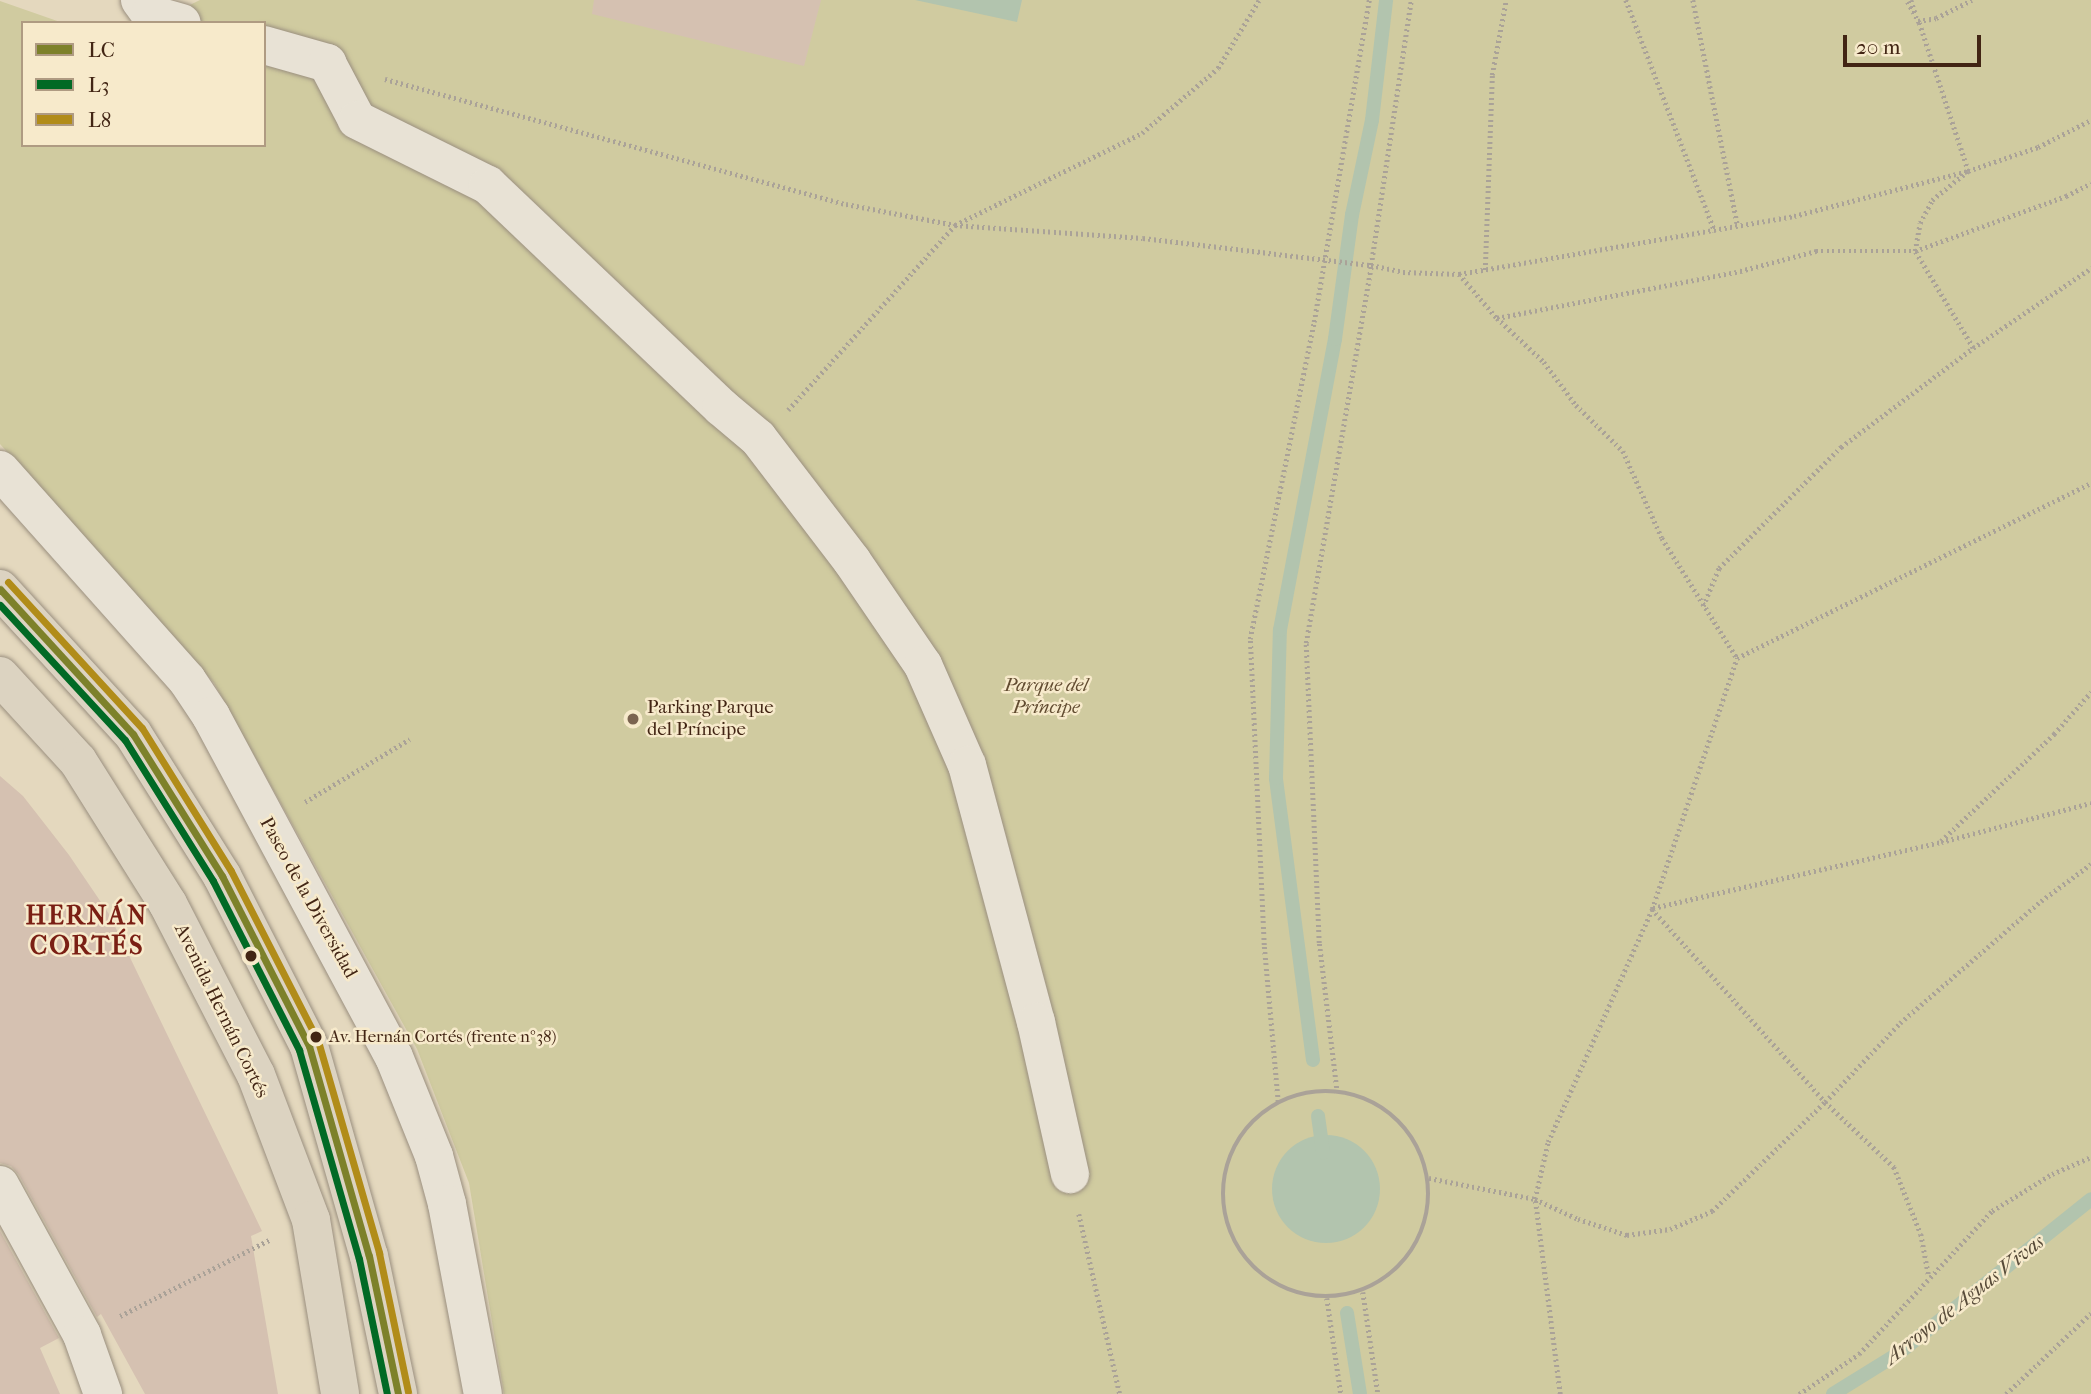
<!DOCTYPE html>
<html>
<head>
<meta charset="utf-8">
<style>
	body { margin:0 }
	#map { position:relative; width:2091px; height:1394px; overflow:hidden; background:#e4d8be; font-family:"IM FELL French Canon",serif }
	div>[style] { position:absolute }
	.green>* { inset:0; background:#d0cba0 }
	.water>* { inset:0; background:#b2c4ae }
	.round { border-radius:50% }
	.stream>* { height:14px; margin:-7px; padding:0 7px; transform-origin:7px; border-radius:7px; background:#b2c4ae }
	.building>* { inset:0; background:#d5c1b1 }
	.path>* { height:4.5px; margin-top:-2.25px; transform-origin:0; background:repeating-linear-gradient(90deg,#aaa298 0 2px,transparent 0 5.5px) }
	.path>.ring { margin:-2.25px; padding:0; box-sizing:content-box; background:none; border:4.5px solid #aaa298; border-radius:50% }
	.roads { filter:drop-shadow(0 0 2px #9a8f7f) drop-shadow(0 0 2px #9a8f7f) }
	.minor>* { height:38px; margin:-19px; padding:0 19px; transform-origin:19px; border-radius:19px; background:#e8e2d5 }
	.major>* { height:38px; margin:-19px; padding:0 19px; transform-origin:19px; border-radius:19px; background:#dcd3c1 }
	.bus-1>* { height:7px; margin:-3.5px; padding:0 3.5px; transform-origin:3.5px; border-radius:3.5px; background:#7d812a }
	.bus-2>* { height:7px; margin:-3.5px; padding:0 3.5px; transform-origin:3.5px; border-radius:3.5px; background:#016a25 }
	.bus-3>* { height:7px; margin:-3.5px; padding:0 3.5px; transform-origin:3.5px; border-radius:3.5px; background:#b18c19 }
	.dots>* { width:19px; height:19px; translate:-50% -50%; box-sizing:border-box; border:4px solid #f7eacb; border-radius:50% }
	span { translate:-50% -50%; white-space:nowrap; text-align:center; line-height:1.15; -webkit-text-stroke:5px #f7eacb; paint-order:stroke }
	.bus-label { font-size:17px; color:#422514 }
	.left { translate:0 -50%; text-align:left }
	.park-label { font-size:19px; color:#624c31; font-style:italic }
	.poi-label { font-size:19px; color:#422514 }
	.street-label { font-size:19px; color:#422514 }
	.water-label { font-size:21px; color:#584b39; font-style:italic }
	.district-label { font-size:26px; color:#7a1f14; font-weight:700; letter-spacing:2px }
	.legend { position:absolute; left:21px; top:21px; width:245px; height:126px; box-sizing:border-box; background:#f7eacb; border:2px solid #af9b82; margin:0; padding:9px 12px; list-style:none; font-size:21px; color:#422514 }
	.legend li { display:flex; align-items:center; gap:14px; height:35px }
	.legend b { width:35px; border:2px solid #af9b82 }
	.scale { position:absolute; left:1843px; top:35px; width:138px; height:32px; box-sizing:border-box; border:4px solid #422514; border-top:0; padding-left:9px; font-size:21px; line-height:24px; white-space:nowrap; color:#422514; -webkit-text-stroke:5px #f7eacb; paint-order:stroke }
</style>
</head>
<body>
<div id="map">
	<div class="green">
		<i style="clip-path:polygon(200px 0,2091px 0,2091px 1394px,504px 1394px,469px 1183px,417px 1049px,214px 683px,0 444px,0 1px,63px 23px,23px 23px,23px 145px,264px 145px,264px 23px,153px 23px)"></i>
	</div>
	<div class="water">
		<i style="clip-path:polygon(915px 0,1022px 0,1017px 22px)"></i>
		<i class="round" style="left:1272px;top:1135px;width:108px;height:108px"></i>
	</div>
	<div class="stream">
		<i style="left:1313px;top:1060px;width:284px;rotate:-97.5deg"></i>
		<i style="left:1276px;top:778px;width:148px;rotate:-88.5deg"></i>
		<i style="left:1280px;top:630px;width:296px;rotate:-79.3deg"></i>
		<i style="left:1335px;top:339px;width:125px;rotate:-82.2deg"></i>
		<i style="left:1352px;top:215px;width:97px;rotate:-78.1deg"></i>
		<i style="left:1372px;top:120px;width:121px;rotate:-83.3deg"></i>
		<i style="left:1318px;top:1116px;width:37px;rotate:82deg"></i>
		<i style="left:1347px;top:1313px;width:82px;rotate:80.9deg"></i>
		<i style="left:1833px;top:1394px;width:78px;rotate:-31.8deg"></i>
		<i style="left:1899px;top:1353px;width:246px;rotate:-38.7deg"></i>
	</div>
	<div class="building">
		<i style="clip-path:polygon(594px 0,821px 0,804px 66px,592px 14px)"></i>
		<i style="clip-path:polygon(0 776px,23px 796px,69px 855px,109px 914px,262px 1231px,251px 1236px,278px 1394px,145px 1394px,101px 1314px,97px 1317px,19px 1175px,11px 1166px,0 1163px)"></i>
		<i style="clip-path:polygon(0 1231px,59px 1338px,40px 1348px,60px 1394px,0 1394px)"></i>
	</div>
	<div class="path">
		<i style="left:1626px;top:0;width:248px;rotate:69deg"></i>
		<i style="left:1693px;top:0;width:231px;rotate:78.8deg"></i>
		<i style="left:1911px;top:0;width:13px;rotate:72deg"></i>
		<i style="left:1918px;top:21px;width:18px;rotate:-9deg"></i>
		<i style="left:1936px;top:18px;width:40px;rotate:-26.6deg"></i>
		<i style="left:385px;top:79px;width:478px;rotate:15.2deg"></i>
		<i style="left:846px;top:204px;width:111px;rotate:10.9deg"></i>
		<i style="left:955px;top:225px;width:208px;rotate:-26.2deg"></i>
		<i style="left:1142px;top:133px;width:100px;rotate:-40.5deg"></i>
		<i style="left:1218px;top:68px;width:79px;rotate:-58.9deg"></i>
		<i style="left:1485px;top:270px;width:195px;rotate:-87.9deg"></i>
		<i style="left:1492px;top:75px;width:76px;rotate:-79.4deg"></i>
		<i style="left:1459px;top:274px;width:58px;rotate:49.2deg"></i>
		<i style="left:1497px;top:318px;width:64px;rotate:43.1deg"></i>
		<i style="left:1544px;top:362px;width:54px;rotate:53.3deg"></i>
		<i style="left:1576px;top:405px;width:66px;rotate:44.4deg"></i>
		<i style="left:1623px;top:451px;width:95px;rotate:65.9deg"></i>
		<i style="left:1662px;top:538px;width:142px;rotate:58deg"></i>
		<i style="left:1497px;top:318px;width:248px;rotate:-10.9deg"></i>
		<i style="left:1740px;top:271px;width:79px;rotate:-14.7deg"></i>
		<i style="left:1816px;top:251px;width:99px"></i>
		<i style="left:1915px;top:251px;width:28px;rotate:-80deg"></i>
		<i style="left:1920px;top:223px;width:26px;rotate:-62deg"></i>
		<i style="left:1932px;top:200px;width:46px;rotate:-38.9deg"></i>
		<i style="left:1968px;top:171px;width:156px;rotate:-108.3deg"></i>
		<i style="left:1919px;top:23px;width:26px;rotate:-119deg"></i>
		<i style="left:1973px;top:348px;width:113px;rotate:-120.9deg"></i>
		<i style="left:1915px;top:251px;width:161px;rotate:-20deg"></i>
		<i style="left:2066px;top:196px;width:28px;rotate:-27deg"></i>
		<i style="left:788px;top:410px;width:249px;rotate:-47.9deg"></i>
		<i style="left:955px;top:225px;width:188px;rotate:4deg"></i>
		<i style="left:1143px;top:238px;width:230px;rotate:6.8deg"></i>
		<i style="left:1371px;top:265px;width:33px;rotate:12deg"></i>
		<i style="left:1403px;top:272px;width:56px;rotate:2deg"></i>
		<i style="left:1459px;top:274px;width:340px;rotate:-9.8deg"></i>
		<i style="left:1794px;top:216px;width:180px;rotate:-14.5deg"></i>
		<i style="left:1968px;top:171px;width:74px;rotate:-18.9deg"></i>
		<i style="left:2038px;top:147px;width:59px;rotate:-27deg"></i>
		<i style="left:1703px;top:606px;width:41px;rotate:-67.2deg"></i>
		<i style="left:1719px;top:568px;width:172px;rotate:-44.8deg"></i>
		<i style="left:1841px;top:447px;width:165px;rotate:-36.9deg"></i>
		<i style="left:1973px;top:348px;width:143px;rotate:-34.1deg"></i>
		<i style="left:305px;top:802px;width:122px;rotate:-31deg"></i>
		<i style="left:1941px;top:841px;width:156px;rotate:-43.4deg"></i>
		<i style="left:2054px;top:734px;width:56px;rotate:-48.6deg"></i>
		<i style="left:1653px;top:908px;width:295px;rotate:-12.9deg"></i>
		<i style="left:1941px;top:842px;width:155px;rotate:-14.6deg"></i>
		<i style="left:1652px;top:909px;width:265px;rotate:-71.3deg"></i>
		<i style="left:1737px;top:658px;width:395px;rotate:-26.3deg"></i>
		<i class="ring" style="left:1223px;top:1091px;width:201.5px;height:201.5px"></i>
		<i style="left:1337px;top:1093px;width:151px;rotate:-96.8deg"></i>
		<i style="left:1319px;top:943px;width:300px;rotate:-92.5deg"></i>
		<i style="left:1306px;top:643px;width:384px;rotate:-80.2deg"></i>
		<i style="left:1371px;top:265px;width:268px;rotate:-81.4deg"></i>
		<i style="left:1278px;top:1102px;width:158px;rotate:-95.1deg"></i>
		<i style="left:1264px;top:945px;width:306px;rotate:-92.6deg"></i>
		<i style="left:1250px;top:639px;width:323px;rotate:-78.6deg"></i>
		<i style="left:1314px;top:322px;width:327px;rotate:-80.3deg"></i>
		<i style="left:1429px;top:1178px;width:108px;rotate:11.2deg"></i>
		<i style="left:1535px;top:1199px;width:47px;rotate:24.9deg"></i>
		<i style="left:1578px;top:1219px;width:52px;rotate:18.1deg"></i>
		<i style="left:1627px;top:1235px;width:43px;rotate:-7.9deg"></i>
		<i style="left:1670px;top:1229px;width:46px;rotate:-23.2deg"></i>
		<i style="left:1712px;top:1211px;width:157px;rotate:-44deg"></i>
		<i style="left:1825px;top:1102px;width:95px;rotate:43.3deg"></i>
		<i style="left:1894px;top:1167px;width:72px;rotate:68.1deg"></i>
		<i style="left:1921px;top:1234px;width:44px;rotate:79.5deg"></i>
		<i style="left:1079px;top:1214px;width:185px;rotate:77.2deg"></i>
		<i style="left:1363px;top:1292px;width:103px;rotate:81.6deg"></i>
		<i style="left:1327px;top:1298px;width:97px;rotate:81.7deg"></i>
		<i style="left:120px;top:1316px;width:169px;rotate:-27deg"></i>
		<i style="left:1560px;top:1394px;width:197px;rotate:-97.3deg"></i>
		<i style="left:1535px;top:1199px;width:58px;rotate:-77.2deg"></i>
		<i style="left:1548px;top:1142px;width:255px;rotate:-65.9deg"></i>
		<i style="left:1652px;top:909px;width:259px;rotate:48.1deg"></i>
		<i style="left:1825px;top:1102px;width:109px;rotate:-46.5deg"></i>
		<i style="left:1900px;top:1023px;width:186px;rotate:-40.9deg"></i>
		<i style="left:2041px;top:901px;width:62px;rotate:-36.5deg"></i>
		<i style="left:1799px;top:1394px;width:72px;rotate:-33.7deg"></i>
		<i style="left:1859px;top:1354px;width:195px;rotate:-47.1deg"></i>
		<i style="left:1992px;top:1211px;width:70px;rotate:-31.7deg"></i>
		<i style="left:2052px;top:1174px;width:43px;rotate:-23.6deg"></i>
		<i style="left:2006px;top:1394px;width:117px;rotate:-43.6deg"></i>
	</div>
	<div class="roads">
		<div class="minor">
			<i style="left:140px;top:0;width:17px;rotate:54deg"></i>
			<i style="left:150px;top:14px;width:33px;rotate:16deg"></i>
			<i style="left:264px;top:45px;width:66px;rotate:15.9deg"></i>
			<i style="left:327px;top:63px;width:64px;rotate:62.2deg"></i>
			<i style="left:357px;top:120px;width:146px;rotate:26.4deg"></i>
			<i style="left:488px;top:185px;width:322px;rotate:43.6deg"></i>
			<i style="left:721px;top:407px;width:48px;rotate:40deg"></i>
			<i style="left:758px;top:438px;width:155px;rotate:52.6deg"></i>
			<i style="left:852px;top:561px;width:126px;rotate:55.7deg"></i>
			<i style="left:923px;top:665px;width:109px;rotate:66.3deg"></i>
			<i style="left:967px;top:765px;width:266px;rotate:75deg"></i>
			<i style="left:1036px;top:1022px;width:156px;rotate:77.4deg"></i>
			<i style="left:0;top:470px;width:281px;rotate:48.3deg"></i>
			<i style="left:187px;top:680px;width:43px;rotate:56.3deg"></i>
			<i style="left:211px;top:716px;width:387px;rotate:61.8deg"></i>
			<i style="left:394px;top:1057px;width:107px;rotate:68deg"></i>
			<i style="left:434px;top:1156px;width:50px;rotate:74.8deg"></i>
			<i style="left:447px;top:1204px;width:193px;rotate:79.3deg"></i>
			<i style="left:0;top:1185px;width:171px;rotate:61.3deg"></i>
			<i style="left:82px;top:1335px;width:63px;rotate:70.4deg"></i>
		</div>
		<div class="major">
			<i style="left:0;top:589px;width:197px;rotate:47.5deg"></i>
			<i style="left:133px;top:734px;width:168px;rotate:57.9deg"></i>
			<i style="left:222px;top:876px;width:191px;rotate:62.9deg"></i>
			<i style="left:309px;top:1046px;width:218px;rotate:74.1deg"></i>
			<i style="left:369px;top:1256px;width:141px;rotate:78.1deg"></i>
			<i style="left:0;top:676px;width:115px;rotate:47.5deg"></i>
			<i style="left:78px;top:761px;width:169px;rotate:57.8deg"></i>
			<i style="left:168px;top:904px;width:192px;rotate:62.8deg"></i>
			<i style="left:256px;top:1075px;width:155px;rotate:69.2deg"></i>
			<i style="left:311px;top:1220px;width:176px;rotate:80.5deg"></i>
		</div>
	</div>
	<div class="bus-1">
		<i style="left:0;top:589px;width:197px;rotate:47.5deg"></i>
		<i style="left:133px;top:734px;width:168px;rotate:57.9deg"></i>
		<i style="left:222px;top:876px;width:191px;rotate:62.9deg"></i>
		<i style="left:309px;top:1046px;width:218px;rotate:74.1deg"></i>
		<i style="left:369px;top:1256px;width:141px;rotate:78.1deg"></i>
	</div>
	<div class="bus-2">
		<i style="left:0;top:605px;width:184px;rotate:47.2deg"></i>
		<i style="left:125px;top:740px;width:166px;rotate:58deg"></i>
		<i style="left:213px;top:881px;width:190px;rotate:63deg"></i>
		<i style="left:299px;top:1050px;width:217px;rotate:74deg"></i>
		<i style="left:359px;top:1259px;width:138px;rotate:78.3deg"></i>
	</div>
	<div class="bus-3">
		<i style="left:8px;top:582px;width:198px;rotate:47.5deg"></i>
		<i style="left:142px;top:728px;width:168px;rotate:58.1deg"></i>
		<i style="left:231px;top:871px;width:191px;rotate:62.9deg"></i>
		<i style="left:318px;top:1041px;width:221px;rotate:73.9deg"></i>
		<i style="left:379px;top:1253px;width:142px;rotate:78.2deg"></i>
	</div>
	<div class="dots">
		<i style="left:633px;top:719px;background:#7b6450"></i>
		<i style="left:251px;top:956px;background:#422514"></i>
		<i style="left:316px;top:1037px;background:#422514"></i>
	</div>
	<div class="bus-label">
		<span class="left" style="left:329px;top:1037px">Av. Hernán Cortés (frente nº38)</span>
	</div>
	<div class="park-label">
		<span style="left:1046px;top:697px">Parque del<br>Príncipe</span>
	</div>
	<div class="poi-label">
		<span class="left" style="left:647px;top:719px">Parking Parque<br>del Príncipe</span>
	</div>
	<div class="street-label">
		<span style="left:308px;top:898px;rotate:61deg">Paseo de la Diversidad</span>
		<span style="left:221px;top:1011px;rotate:64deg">Avenida Hernán Cortés</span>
	</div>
	<div class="water-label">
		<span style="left:1964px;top:1299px;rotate:-38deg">Arroyo de Aguas Vivas</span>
	</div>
	<div class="district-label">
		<span style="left:87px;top:931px">HERNÁN<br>CORTÉS</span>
	</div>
	<ul class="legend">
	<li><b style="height:9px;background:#7d812a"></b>LC</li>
	<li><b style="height:9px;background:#016a25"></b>L3</li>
	<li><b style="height:9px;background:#b18c19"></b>L8</li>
	</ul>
	<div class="scale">20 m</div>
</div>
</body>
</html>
